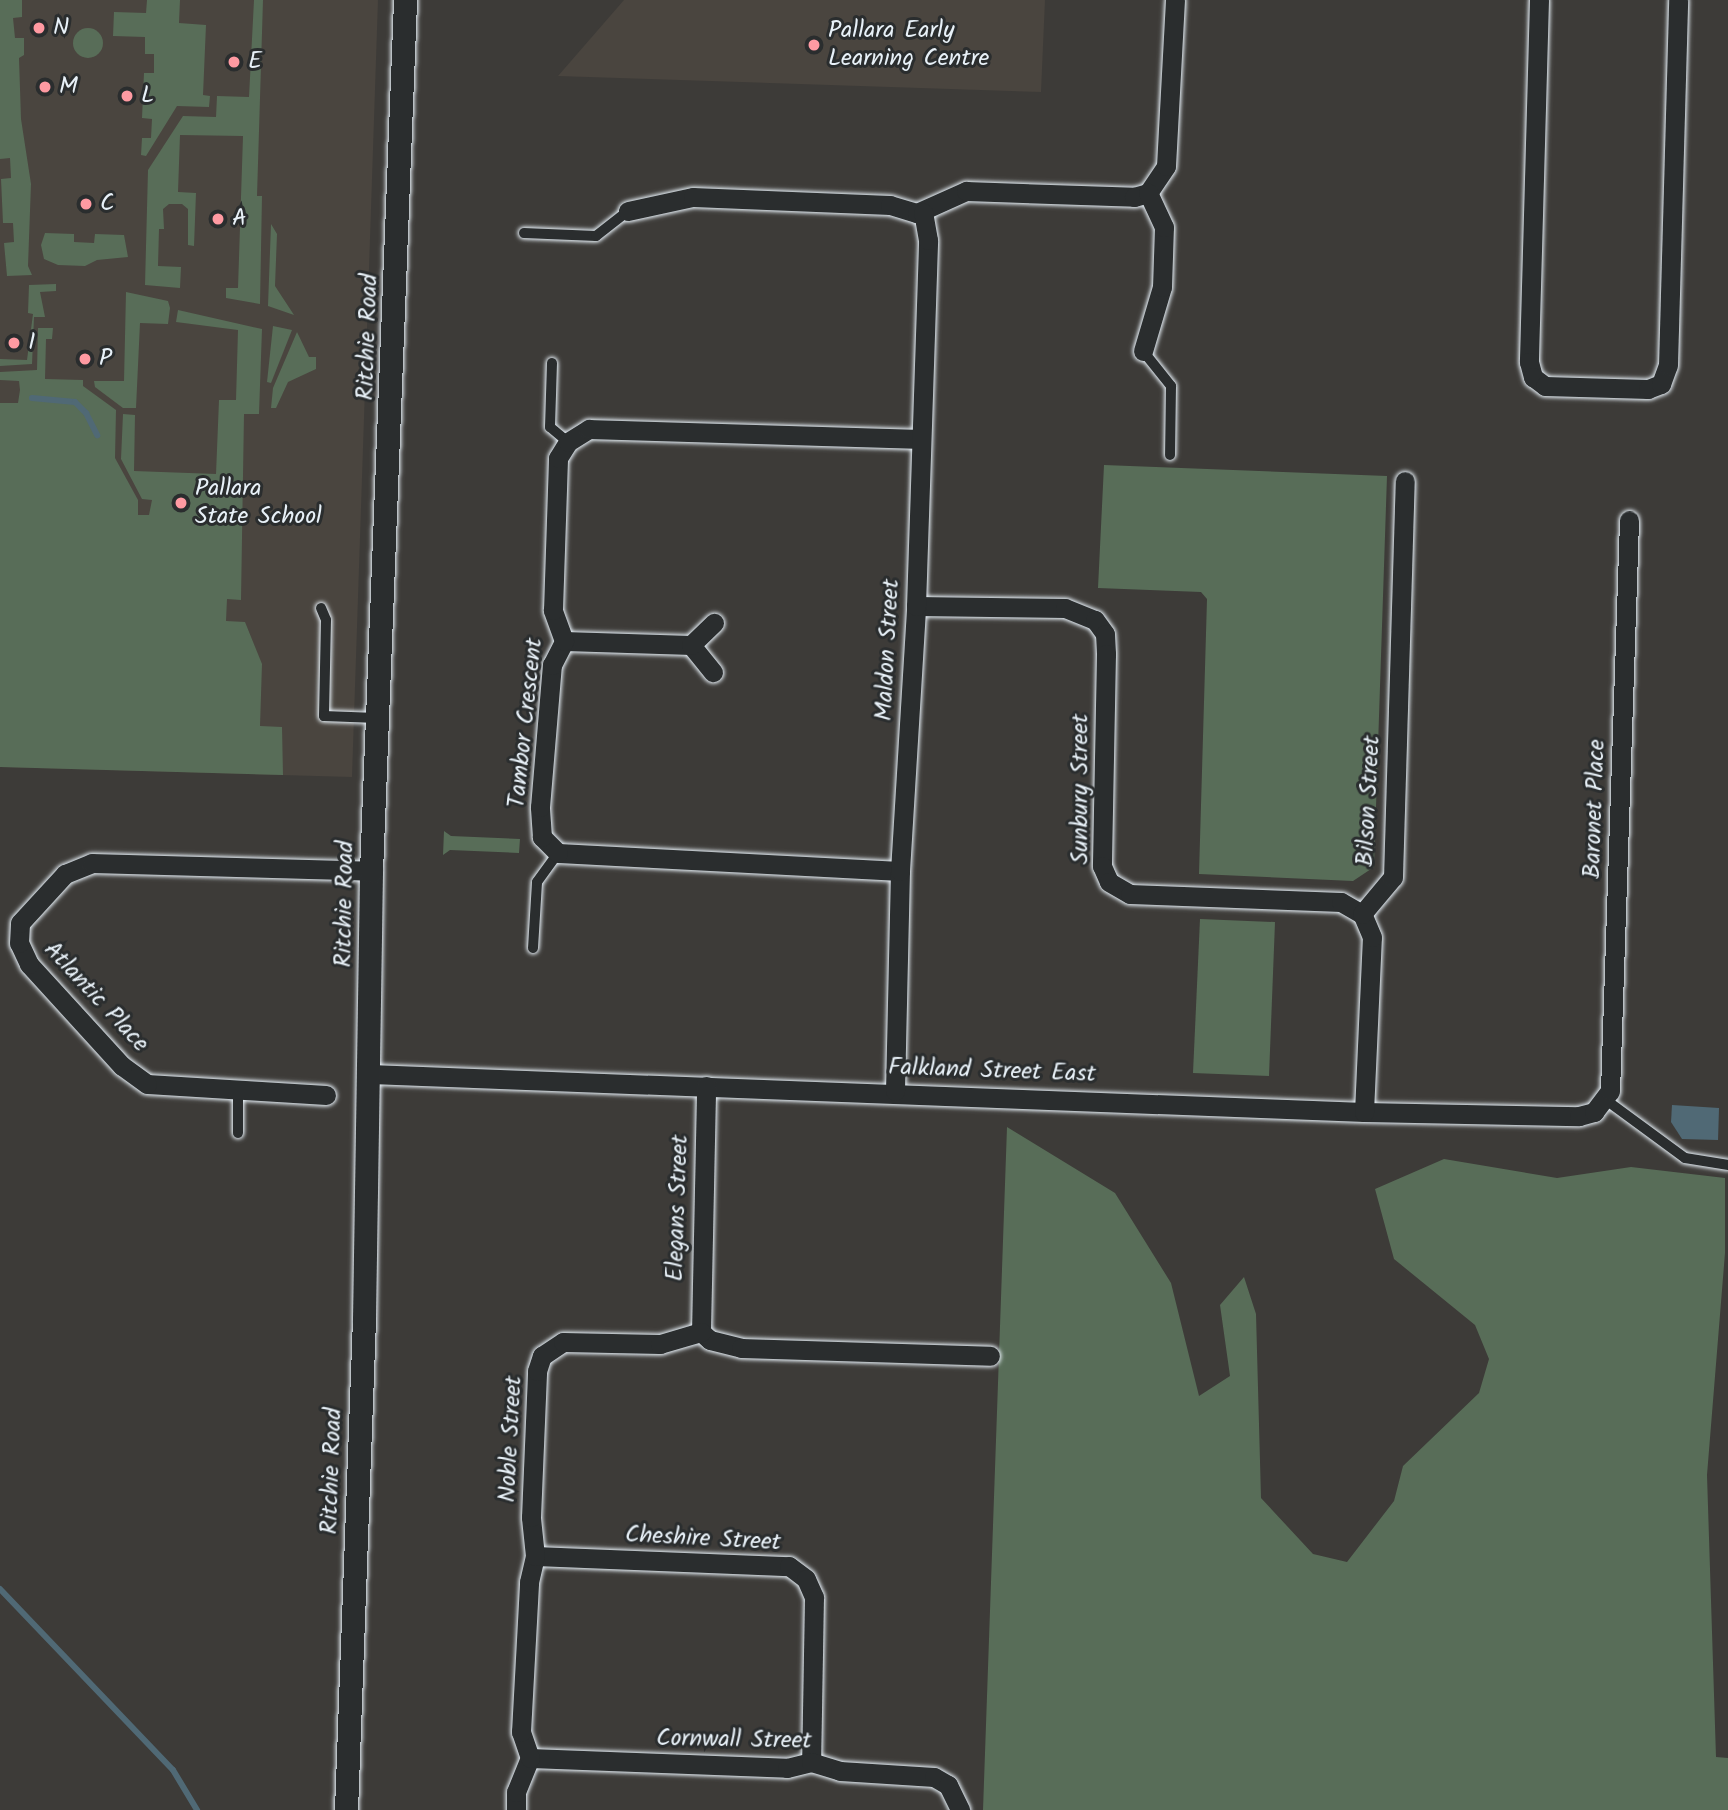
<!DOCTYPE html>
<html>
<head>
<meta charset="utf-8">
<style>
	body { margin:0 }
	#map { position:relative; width:1728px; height:1810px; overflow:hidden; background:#3d3b38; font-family:Kalam,sans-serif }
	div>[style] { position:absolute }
	.built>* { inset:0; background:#4a453f }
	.green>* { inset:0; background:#586d58 }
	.round { border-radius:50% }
	.water>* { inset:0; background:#506975 }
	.stream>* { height:6px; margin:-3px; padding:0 3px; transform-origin:3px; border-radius:3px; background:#506975 }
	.roads { filter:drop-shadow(0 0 2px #e8f1f8) drop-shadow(0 0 2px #e8f1f8) }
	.service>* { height:10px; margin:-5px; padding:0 5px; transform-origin:5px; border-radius:5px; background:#2a2d2e }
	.minor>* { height:19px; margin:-9.5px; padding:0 9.5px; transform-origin:9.5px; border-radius:9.5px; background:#2a2d2e }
	.tertiary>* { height:23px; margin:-11.5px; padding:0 11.5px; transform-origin:11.5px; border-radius:11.5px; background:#2a2d2e }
	.dots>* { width:19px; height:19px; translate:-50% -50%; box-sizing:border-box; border:4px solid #2a2d2e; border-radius:50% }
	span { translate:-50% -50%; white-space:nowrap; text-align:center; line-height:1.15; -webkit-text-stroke:6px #2a2d2e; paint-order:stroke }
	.poi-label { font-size:24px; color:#e8f1f8 }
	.left { translate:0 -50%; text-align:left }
	.street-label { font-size:24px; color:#e8f1f8 }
</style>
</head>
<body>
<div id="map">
	<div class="built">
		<i style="clip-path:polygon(0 0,378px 0,352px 777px,0 767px)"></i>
		<i style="clip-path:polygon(624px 0,1045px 0,1041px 92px,558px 76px)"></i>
	</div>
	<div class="green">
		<i style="clip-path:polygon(0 0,22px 0,22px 17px,13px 18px,15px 38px,24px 38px,24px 55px,19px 58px,21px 119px,31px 184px,28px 266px,32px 275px,7px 276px,4px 243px,14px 242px,13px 223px,3px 223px,1px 179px,11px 178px,10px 158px,0 159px)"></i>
		<i style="clip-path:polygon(147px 0,180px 0,179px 23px,206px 25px,203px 95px,210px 96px,209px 107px,177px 106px,146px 156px,141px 155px,142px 138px,151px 138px,152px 119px,142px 118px,144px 73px,154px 73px,154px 54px,145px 54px,145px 37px,113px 36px,114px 12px,146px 13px)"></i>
		<i style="clip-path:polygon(254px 0,263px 0,257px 196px,262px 196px,260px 304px,226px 298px,226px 288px,238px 288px,243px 136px,180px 135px,178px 192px,196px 193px,194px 246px,188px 245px,188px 209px,182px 204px,169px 204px,163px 209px,164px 229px,159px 229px,158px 266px,181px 267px,180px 288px,145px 285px,148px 170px,183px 116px,216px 117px,217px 96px,249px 97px)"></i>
		<i class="round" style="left:73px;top:28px;width:30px;height:30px"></i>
		<i style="clip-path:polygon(271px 224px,277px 234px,275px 286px,294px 315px,268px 306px)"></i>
		<i style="clip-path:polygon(45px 233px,74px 234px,74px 242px,94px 243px,95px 234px,124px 235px,128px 257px,97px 260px,85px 266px,58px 265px,44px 259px,41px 245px)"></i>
		<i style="clip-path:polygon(56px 284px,56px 291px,40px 292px,45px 317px,34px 317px,32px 364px,0 366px,0 359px,27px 360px,33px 314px,28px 313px,29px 285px)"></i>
		<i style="clip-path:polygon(126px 292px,168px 301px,170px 308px,168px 324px,140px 323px,136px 408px,123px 408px,95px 387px,94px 381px,124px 381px)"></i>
		<i style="clip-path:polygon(178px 310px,262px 329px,259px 414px,244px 414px,241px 600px,227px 599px,226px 621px,245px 622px,262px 664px,260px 726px,282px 727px,283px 775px,0 767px,0 403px,18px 403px,20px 390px,19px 381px,0 380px,0 372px,37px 370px,38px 328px,53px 328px,52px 339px,46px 339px,45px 379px,83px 380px,83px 386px,116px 410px,115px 458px,138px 500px,138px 515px,149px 515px,152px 500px,142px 499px,121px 459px,123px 414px,135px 415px,134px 471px,216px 474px,219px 400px,236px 400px,238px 330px,176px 322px)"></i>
		<i style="clip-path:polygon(273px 326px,292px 330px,271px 383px,267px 382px)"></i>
		<i style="clip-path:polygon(297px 332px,309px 357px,316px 357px,316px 369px,288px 382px,276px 408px,271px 408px,273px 388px)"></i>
		<i style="clip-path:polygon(1104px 465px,1387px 476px,1374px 867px,1353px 881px,1199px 874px,1207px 599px,1201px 592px,1098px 588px)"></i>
		<i style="clip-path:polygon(444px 831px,451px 836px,520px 839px,519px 853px,450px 850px,443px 855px)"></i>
		<i style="clip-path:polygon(1200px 919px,1275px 922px,1269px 1076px,1193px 1073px)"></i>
		<i style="clip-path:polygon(1007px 1127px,1115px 1193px,1171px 1283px,1199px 1396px,1230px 1376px,1220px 1305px,1244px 1277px,1256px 1314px,1261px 1498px,1313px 1554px,1347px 1562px,1394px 1501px,1403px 1466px,1479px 1393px,1489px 1359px,1475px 1325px,1394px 1259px,1375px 1189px,1444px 1159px,1557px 1178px,1631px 1167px,1725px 1178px,1725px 1253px,1707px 1475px,1716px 1757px,1728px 1758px,1728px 1810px,983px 1810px)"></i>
	</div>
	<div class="water">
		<i style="clip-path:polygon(1672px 1105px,1719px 1108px,1718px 1140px,1682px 1139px,1671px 1122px)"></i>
	</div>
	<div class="stream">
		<i style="left:32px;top:398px;width:43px;rotate:5.3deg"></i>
		<i style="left:75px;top:402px;width:16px;rotate:45deg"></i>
		<i style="left:86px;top:413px;width:25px;rotate:63deg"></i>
		<i style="left:0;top:1589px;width:250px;rotate:46.3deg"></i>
		<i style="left:173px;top:1770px;width:47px;rotate:59deg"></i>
	</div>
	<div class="roads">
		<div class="service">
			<i style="left:524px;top:233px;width:72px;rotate:2.4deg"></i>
			<i style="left:596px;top:236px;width:41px;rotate:-38deg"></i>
			<i style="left:1143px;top:351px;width:45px;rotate:51.3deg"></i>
			<i style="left:1171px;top:386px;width:69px;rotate:90.8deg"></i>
			<i style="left:552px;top:363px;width:64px;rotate:91.8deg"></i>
			<i style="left:550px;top:427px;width:23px;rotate:40deg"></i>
			<i style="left:321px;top:608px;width:13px;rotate:67deg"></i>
			<i style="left:326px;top:620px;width:96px;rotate:91.2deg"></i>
			<i style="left:324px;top:716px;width:53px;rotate:2.2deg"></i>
			<i style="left:533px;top:948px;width:66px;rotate:-86.5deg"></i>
			<i style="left:537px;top:882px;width:36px;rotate:-54deg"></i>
			<i style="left:1606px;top:1100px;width:98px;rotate:36.3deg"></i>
			<i style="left:1685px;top:1158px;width:44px;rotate:9.2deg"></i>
			<i style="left:238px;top:1133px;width:41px;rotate:-90deg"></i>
		</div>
		<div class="minor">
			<i style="left:1539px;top:0;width:362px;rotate:91.6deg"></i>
			<i style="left:1529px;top:362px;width:16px;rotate:75deg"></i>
			<i style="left:1533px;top:377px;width:15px;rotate:37deg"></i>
			<i style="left:1545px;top:386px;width:103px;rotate:1.7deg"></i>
			<i style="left:1648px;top:389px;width:14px;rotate:-21deg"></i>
			<i style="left:1661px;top:384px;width:20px;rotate:-70deg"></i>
			<i style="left:1668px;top:365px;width:365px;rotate:-88.4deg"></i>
			<i style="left:628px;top:211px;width:66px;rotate:-12.2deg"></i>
			<i style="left:693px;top:197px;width:197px;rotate:2.3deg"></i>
			<i style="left:890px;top:205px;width:28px;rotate:17deg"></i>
			<i style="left:917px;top:213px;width:54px;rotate:-24.2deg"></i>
			<i style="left:966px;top:191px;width:168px;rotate:2deg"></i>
			<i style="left:1134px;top:197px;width:15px;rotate:-16deg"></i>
			<i style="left:1148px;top:193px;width:32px;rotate:-56deg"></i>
			<i style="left:1166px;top:166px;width:166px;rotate:-86.9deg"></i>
			<i style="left:1143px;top:351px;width:67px;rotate:-73.5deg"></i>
			<i style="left:1162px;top:287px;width:60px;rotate:-88.1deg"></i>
			<i style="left:1164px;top:227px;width:38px;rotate:-115deg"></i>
			<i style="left:916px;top:606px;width:149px;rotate:0.8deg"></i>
			<i style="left:1065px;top:608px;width:32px;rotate:22deg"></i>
			<i style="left:1095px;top:620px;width:17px;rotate:54deg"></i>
			<i style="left:1105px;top:634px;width:20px;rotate:87deg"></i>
			<i style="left:1106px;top:654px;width:212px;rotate:91.1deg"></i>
			<i style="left:1102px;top:866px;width:17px;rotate:66deg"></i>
			<i style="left:1109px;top:882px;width:24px;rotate:30deg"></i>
			<i style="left:1130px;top:894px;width:211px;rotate:2.2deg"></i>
			<i style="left:1341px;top:902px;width:24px;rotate:30deg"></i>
			<i style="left:564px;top:641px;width:127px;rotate:1.8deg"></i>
			<i style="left:691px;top:645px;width:35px;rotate:51deg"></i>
			<i style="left:691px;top:645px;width:32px;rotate:-44deg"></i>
			<i style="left:900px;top:871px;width:342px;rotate:-177deg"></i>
			<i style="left:558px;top:853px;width:23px;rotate:-135deg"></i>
			<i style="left:542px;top:837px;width:30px;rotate:-94deg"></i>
			<i style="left:540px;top:807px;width:143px;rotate:-85.2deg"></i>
			<i style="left:552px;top:665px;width:27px;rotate:-63deg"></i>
			<i style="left:564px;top:641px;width:33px;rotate:-110deg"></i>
			<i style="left:553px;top:610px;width:152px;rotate:-88.1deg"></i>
			<i style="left:558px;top:458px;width:19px;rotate:-58deg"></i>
			<i style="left:568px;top:442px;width:25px;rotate:-32deg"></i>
			<i style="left:589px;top:429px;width:332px;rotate:1.7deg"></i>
			<i style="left:370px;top:1074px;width:995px;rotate:2.19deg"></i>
			<i style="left:1364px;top:1112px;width:215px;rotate:1.1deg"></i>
			<i style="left:1579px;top:1116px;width:16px;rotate:-15deg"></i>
			<i style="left:1594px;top:1112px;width:26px;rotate:-53deg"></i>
			<i style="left:1610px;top:1091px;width:571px;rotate:-88.09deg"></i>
			<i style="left:895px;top:1091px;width:220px;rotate:-88.7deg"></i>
			<i style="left:900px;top:871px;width:265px;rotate:-86.5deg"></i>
			<i style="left:916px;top:606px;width:366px;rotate:-88.1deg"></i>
			<i style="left:928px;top:240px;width:28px;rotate:-100deg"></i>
			<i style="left:326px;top:1095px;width:179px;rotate:-176.5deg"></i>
			<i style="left:147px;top:1084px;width:31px;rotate:-144deg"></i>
			<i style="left:122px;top:1066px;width:138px;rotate:-132.4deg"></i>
			<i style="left:29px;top:964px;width:23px;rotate:-115deg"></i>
			<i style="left:19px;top:943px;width:20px;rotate:-87deg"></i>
			<i style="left:20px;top:923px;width:67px;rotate:-47.4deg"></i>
			<i style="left:65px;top:874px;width:29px;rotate:-22deg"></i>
			<i style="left:92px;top:863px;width:279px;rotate:1.6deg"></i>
			<i style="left:1364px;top:1112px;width:175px;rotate:-87.4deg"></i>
			<i style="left:1372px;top:937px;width:25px;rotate:-113deg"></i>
			<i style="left:1362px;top:914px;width:48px;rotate:-50deg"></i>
			<i style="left:1393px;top:877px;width:396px;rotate:-88.3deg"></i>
			<i style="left:701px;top:1332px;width:12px;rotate:42deg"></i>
			<i style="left:710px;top:1340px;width:32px;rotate:14deg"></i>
			<i style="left:741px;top:1348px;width:249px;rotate:1.8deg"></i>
			<i style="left:701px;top:1332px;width:246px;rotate:-88.8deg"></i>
			<i style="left:535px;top:1556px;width:254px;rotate:2.3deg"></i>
			<i style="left:789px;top:1566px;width:21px;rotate:37deg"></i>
			<i style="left:806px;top:1579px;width:20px;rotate:66deg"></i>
			<i style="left:814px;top:1597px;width:165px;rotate:91deg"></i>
			<i style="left:530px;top:1758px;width:257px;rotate:2.2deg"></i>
			<i style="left:787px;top:1768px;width:25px;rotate:-14deg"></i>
			<i style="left:811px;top:1762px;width:30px;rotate:17deg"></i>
			<i style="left:840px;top:1771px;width:94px;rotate:3.7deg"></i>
			<i style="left:934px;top:1777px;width:16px;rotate:30deg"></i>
			<i style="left:948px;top:1785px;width:28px;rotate:64deg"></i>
			<i style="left:516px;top:1810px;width:18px;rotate:-90deg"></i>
			<i style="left:516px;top:1792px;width:37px;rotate:-68deg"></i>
			<i style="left:530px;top:1758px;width:28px;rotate:-109deg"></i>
			<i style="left:521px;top:1732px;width:150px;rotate:-86.9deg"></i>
			<i style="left:529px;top:1582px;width:27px;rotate:-77deg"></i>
			<i style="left:535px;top:1556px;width:39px;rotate:-96deg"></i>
			<i style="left:531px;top:1517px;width:146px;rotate:-87.6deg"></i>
			<i style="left:537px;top:1371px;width:16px;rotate:-72deg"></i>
			<i style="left:542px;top:1356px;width:25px;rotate:-34deg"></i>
			<i style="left:563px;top:1342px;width:97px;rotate:1.2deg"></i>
			<i style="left:660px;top:1344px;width:43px;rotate:-16.3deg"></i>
		</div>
		<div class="tertiary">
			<i style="left:346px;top:1810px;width:491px;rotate:-87.9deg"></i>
			<i style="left:364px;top:1319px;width:448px;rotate:-89.1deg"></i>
			<i style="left:371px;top:871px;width:872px;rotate:-87.76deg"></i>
		</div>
	</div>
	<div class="dots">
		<i style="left:39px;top:28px;background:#ff9aa2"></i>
		<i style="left:814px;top:45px;background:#ff9aa2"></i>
		<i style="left:234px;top:62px;background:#ff9aa2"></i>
		<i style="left:45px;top:87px;background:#ff9aa2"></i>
		<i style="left:127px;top:96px;background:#ff9aa2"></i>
		<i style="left:86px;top:204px;background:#ff9aa2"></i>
		<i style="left:218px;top:219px;background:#ff9aa2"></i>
		<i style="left:14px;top:343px;background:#ff9aa2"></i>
		<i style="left:85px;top:359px;background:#ff9aa2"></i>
		<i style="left:181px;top:503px;background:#ff9aa2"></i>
	</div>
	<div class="poi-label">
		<span class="left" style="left:53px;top:28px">N</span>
		<span class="left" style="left:828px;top:45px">Pallara Early<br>Learning Centre</span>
		<span class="left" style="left:248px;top:62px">E</span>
		<span class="left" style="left:59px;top:87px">M</span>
		<span class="left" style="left:141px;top:96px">L</span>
		<span class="left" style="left:100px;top:204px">C</span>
		<span class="left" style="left:232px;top:219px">A</span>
		<span class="left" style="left:28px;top:343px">I</span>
		<span class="left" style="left:99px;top:359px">P</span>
		<span class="left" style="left:195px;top:503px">Pallara<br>State School</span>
	</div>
	<div class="street-label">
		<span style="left:368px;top:337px;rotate:-88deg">Ritchie Road</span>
		<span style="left:888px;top:650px;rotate:-87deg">Maldon Street</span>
		<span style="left:526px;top:723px;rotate:-84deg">Tambor Crescent</span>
		<span style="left:1081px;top:789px;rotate:-90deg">Sunbury Street</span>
		<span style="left:1369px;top:801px;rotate:-87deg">Bilson Street</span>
		<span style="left:1595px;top:809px;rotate:-88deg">Baronet Place</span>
		<span style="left:345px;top:904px;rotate:-89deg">Ritchie Road</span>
		<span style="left:96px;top:997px;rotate:47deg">Atlantic Place</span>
		<span style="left:992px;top:1071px;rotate:2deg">Falkland Street East</span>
		<span style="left:678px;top:1208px;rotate:-88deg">Elegans Street</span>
		<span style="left:511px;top:1439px;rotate:-87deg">Noble Street</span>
		<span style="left:332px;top:1471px;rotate:-88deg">Ritchie Road</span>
		<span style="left:703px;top:1539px;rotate:3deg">Cheshire Street</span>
		<span style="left:734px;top:1740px;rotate:1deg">Cornwall Street</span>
	</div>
</div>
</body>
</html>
